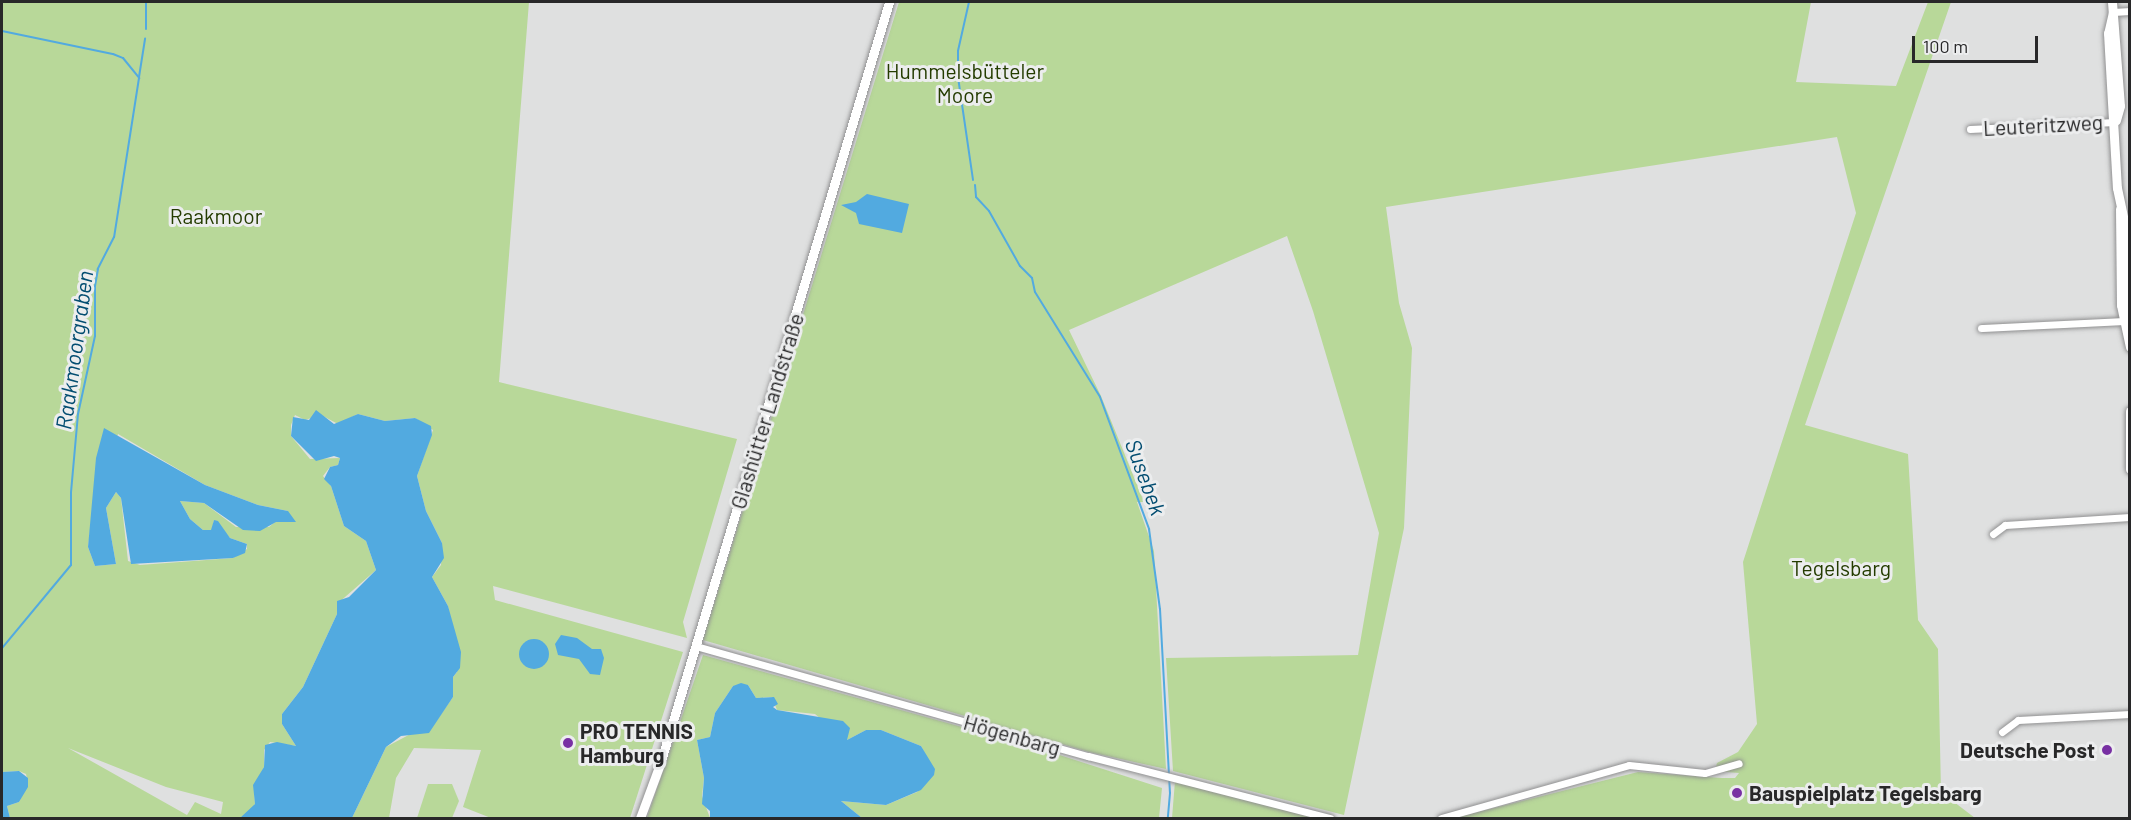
<!DOCTYPE html>
<html>
<head>
<meta charset="utf-8">
<style>
	body { margin:0 }
	#map { position:relative; width:2131px; height:820px; overflow:hidden; background:#dfe0e0; font-family:Barlow,sans-serif }
	div>[style] { position:absolute }
	.green>* { inset:0; background:#b8d899 }
	.water>* { inset:0; background:#52aae0 }
	.round { border-radius:50% }
	.stream>* { height:2px; margin:-1px; padding:0 1px; transform-origin:1px; border-radius:1px; background:#52aae0 }
	.roads { filter:drop-shadow(0 0 2px #909091) drop-shadow(0 0 2px #909091) }
	.street>* { height:7px; margin:-3.5px; padding:0 3.5px; transform-origin:3.5px; border-radius:3.5px; background:#fff }
	.secondary>* { height:9px; margin:-4.5px; padding:0 4.5px; transform-origin:4.5px; border-radius:4.5px; background:#fff }
	.dots>* { width:16px; height:16px; translate:-50% -50%; box-sizing:border-box; border:3px solid #ecedee; border-radius:50% }
	span { translate:-50% -50%; white-space:nowrap; text-align:center; line-height:1.15; -webkit-text-stroke:6px #ecedee; paint-order:stroke }
	.park-label { font-size:21px; color:#243c00 }
	.street-label { font-size:21px; color:#282829 }
	.poi-label { font-size:21px; color:#282829; font-weight:700 }
	.left { translate:0 -50%; text-align:left }
	.right { translate:-100% -50%; text-align:right }
	.water-label { font-size:22px; color:#034d71; font-style:italic }
	.frame { position:absolute; inset:0; border:3px solid #282829; pointer-events:none }
	.scale { position:absolute; left:1912px; top:36px; width:126px; height:27px; box-sizing:border-box; border:3px solid #282829; border-top:0; padding-left:8px; font-size:18px; line-height:21px; white-space:nowrap; color:#282829; -webkit-text-stroke:4px #ecedee; paint-order:stroke }
</style>
</head>
<body>
<div id="map">
	<div class="green">
		<i style="clip-path:polygon(evenodd,2px 2px,529px 2px,499px 382px,737px 439px,683px 622px,687px 638px,493px 586px,495px 600px,683px 652px,630px 818px,491px 818px,463px 807px,481px 750px,414px 748px,396px 778px,389px 818px,352px 818px,386px 747px,437px 720px,453px 697px,453px 677px,457px 672px,448px 606px,432px 577px,441px 565px,442px 543px,426px 511px,417px 476px,433px 430px,415px 418px,385px 421px,358px 414px,338px 424px,321px 415px,305px 420px,295px 415px,291px 425px,291px 436px,310px 459px,340px 458px,338px 465px,330px 467px,323px 476px,331px 486px,344px 526px,366px 541px,376px 570px,337px 604px,337px 614px,303px 687px,282px 714px,282px 724px,296px 746px,270px 742px,264px 750px,264px 767px,254px 789px,255px 804px,251px 810px,240px 818px,10px 818px,7px 806px,19px 802px,28px 783px,26px 774px,19px 771px,2px 772px,2px 2px,118px 434px,205px 485px,258px 505px,288px 511px,269px 527px,236px 527px,204px 503px,180px 501px,190px 519px,203px 530px,212px 530px,214px 520px,230px 538px,247px 544px,247px 549px,233px 558px,140px 565px,128px 561px,121px 498px,116px 492px,106px 508px,116px 564px,95px 566px,88px 547px,91px 523px,118px 434px,2px 2px,68px 748px,166px 787px,223px 802px,221px 814px,195px 802px,187px 815px,68px 748px)"></i>
		<i style="clip-path:polygon(899px 2px,1811px 2px,1796px 82px,1896px 86px,1928px 2px,1951px 2px,1805px 425px,1908px 454px,1918px 620px,1938px 649px,1941px 792px,1975px 818px,1454px 818px,1638px 772px,1722px 778px,1735px 778px,1739px 773px,1715px 771px,1717px 763px,1738px 752px,1757px 724px,1743px 562px,1856px 213px,1837px 137px,1386px 207px,1399px 303px,1412px 348px,1404px 528px,1344px 815px,1173px 771px,1166px 658px,1358px 655px,1379px 533px,1313px 311px,1287px 236px,1069px 330px,1101px 396px,1144px 502px,1137px 502px,1154px 551px,1166px 769px,1089px 752px,703px 640px)"></i>
		<i style="clip-path:polygon(703px 655px,1041px 749px,1162px 788px,1159px 818px,862px 818px,841px 801px,886px 805px,917px 792px,934px 772px,921px 746px,881px 730px,866px 730px,847px 740px,815px 714px,777px 710px,772px 697px,756px 698px,748px 685px,733px 686px,715px 713px,710px 737px,697px 740px,704px 778px,702px 796px,710px 818px,647px 818px)"></i>
		<i style="clip-path:polygon(1175px 781px,1314px 818px,1172px 818px)"></i>
		<i style="clip-path:polygon(428px 784px,452px 784px,459px 801px,452px 818px,417px 818px)"></i>
	</div>
	<div class="water">
		<i style="clip-path:polygon(867px 194px,909px 204px,902px 233px,859px 224px,856px 213px,841px 205px,856px 202px)"></i>
		<i style="clip-path:polygon(316px 410px,334px 424px,358px 414px,385px 421px,415px 418px,431px 426px,432px 435px,417px 476px,426px 511px,442px 543px,444px 558px,432px 577px,448px 606px,461px 652px,460px 668px,453px 677px,453px 697px,429px 733px,401px 736px,386px 747px,352px 818px,240px 818px,255px 804px,253px 785px,264px 767px,265px 745px,277px 742px,296px 746px,282px 724px,282px 714px,303px 687px,337px 614px,337px 601px,349px 597px,376px 570px,366px 541px,344px 526px,331px 486px,324px 479px,330px 467px,338px 465px,340px 458px,334px 456px,316px 461px,291px 436px,293px 417px,309px 420px)"></i>
		<i style="clip-path:polygon(104px 428px,205px 485px,258px 505px,288px 511px,296px 522px,276px 522px,260px 531px,243px 530px,204px 503px,180px 501px,190px 519px,203px 530px,211px 530px,214px 520px,218px 521px,230px 538px,247px 544px,245px 553px,233px 558px,131px 564px,121px 498px,116px 492px,106px 508px,116px 564px,95px 566px,88px 547px,96px 458px)"></i>
		<i style="clip-path:polygon(561px 635px,577px 638px,592px 649px,601px 649px,604px 658px,600px 675px,590px 674px,579px 659px,558px 655px,555px 644px)"></i>
		<i class="round" style="left:519px;top:639px;width:30px;height:30px"></i>
		<i style="clip-path:polygon(741px 683px,748px 685px,756px 698px,774px 697px,778px 704px,773px 707px,777px 710px,843px 721px,850px 728px,847px 740px,866px 730px,881px 730px,921px 746px,935px 769px,934px 775px,921px 790px,886px 805px,841px 801px,862px 818px,710px 818px,710px 811px,702px 804px,704px 778px,697px 740px,710px 737px,715px 713px,733px 686px)"></i>
		<i style="clip-path:polygon(19px 771px,28px 778px,28px 787px,19px 802px,7px 806px,10px 818px,2px 818px,2px 772px)"></i>
	</div>
	<div class="stream">
		<i style="left:969px;top:2px;width:50px;rotate:102.7deg"></i>
		<i style="left:958px;top:51px;width:26px;rotate:90deg"></i>
		<i style="left:958px;top:77px;width:104px;rotate:81.7deg"></i>
		<i style="left:146px;top:29px;width:27px;rotate:-90deg"></i>
		<i style="left:2px;top:31px;width:113px;rotate:11.7deg"></i>
		<i style="left:113px;top:54px;width:11px;rotate:22deg"></i>
		<i style="left:123px;top:58px;width:26px;rotate:51deg"></i>
		<i style="left:139px;top:78px;width:161px;rotate:98.9deg"></i>
		<i style="left:114px;top:237px;width:36px;rotate:117deg"></i>
		<i style="left:98px;top:269px;width:17px;rotate:100deg"></i>
		<i style="left:95px;top:286px;width:50px;rotate:90deg"></i>
		<i style="left:95px;top:336px;width:80px;rotate:102.3deg"></i>
		<i style="left:78px;top:414px;width:79px;rotate:95.1deg"></i>
		<i style="left:71px;top:493px;width:72px;rotate:90deg"></i>
		<i style="left:71px;top:565px;width:108px;rotate:129.7deg"></i>
		<i style="left:139px;top:77px;width:39px;rotate:-81deg"></i>
		<i style="left:975px;top:185px;width:12px;rotate:85deg"></i>
		<i style="left:976px;top:197px;width:19px;rotate:47deg"></i>
		<i style="left:989px;top:211px;width:63px;rotate:60.6deg"></i>
		<i style="left:1020px;top:266px;width:17px;rotate:45deg"></i>
		<i style="left:1032px;top:278px;width:14px;rotate:78deg"></i>
		<i style="left:1035px;top:292px;width:123px;rotate:58.2deg"></i>
		<i style="left:1100px;top:397px;width:141px;rotate:69.6deg"></i>
		<i style="left:1149px;top:529px;width:81px;rotate:82.2deg"></i>
		<i style="left:1160px;top:609px;width:184px;rotate:86.9deg"></i>
		<i style="left:1170px;top:793px;width:25px;rotate:95deg"></i>
	</div>
	<div class="roads">
		<div class="street">
			<i style="left:2113px;top:12px;width:17px;rotate:-3deg"></i>
			<i style="left:1970px;top:129px;width:145px;rotate:-2.8deg"></i>
			<i style="left:1981px;top:328px;width:145px;rotate:-2.8deg"></i>
			<i style="left:1993px;top:534px;width:15px;rotate:-37deg"></i>
			<i style="left:2005px;top:525px;width:125px;rotate:-3.7deg"></i>
			<i style="left:696px;top:646px;width:407px;rotate:15.7deg"></i>
			<i style="left:1088px;top:756px;width:250px;rotate:14.4deg"></i>
			<i style="left:2002px;top:732px;width:20px;rotate:-37deg"></i>
			<i style="left:2018px;top:720px;width:112px;rotate:-3.1deg"></i>
			<i style="left:1441px;top:818px;width:195px;rotate:-15.7deg"></i>
			<i style="left:1629px;top:765px;width:76px;rotate:6deg"></i>
			<i style="left:1705px;top:773px;width:35px;rotate:-16deg"></i>
		</div>
		<div class="secondary">
			<i style="left:2112px;top:2px;width:104px;rotate:85.6deg"></i>
			<i style="left:2120px;top:106px;width:15px;rotate:106deg"></i>
			<i style="left:2113px;top:12px;width:22px;rotate:103deg"></i>
			<i style="left:2108px;top:33px;width:155px;rotate:86.7deg"></i>
			<i style="left:2117px;top:188px;width:34px;rotate:78deg"></i>
			<i style="left:2124px;top:221px;width:100px;rotate:88.9deg"></i>
			<i style="left:2120px;top:209px;width:96px;rotate:89.4deg"></i>
			<i style="left:2121px;top:305px;width:43px;rotate:77.9deg"></i>
			<i style="left:2130px;top:411px;width:58px;rotate:90deg"></i>
			<i style="left:640px;top:818px;width:58px;rotate:-69.7deg"></i>
			<i style="left:660px;top:764px;width:796px;rotate:-73.27deg"></i>
		</div>
	</div>
	<div class="dots">
		<i style="left:568px;top:743px;background:#7830a3"></i>
		<i style="left:2107px;top:750px;background:#7830a3"></i>
		<i style="left:1737px;top:793px;background:#7830a3"></i>
	</div>
	<div class="park-label">
		<span style="left:965px;top:83px">Hummelsbütteler<br>Moore</span>
		<span style="left:216px;top:216px">Raakmoor</span>
		<span style="left:1841px;top:568px">Tegelsbarg</span>
	</div>
	<div class="street-label">
		<span style="left:2043px;top:125px;rotate:-3deg">Leuteritzweg</span>
		<span style="left:767px;top:411px;rotate:-73deg">Glashütter Landstraße</span>
		<span style="left:1012px;top:735px;rotate:16deg">Högenbarg</span>
	</div>
	<div class="poi-label">
		<span class="left" style="left:580px;top:743px">PRO TENNIS<br>Hamburg</span>
		<span class="right" style="left:2095px;top:750px">Deutsche Post</span>
		<span class="left" style="left:1749px;top:793px">Bauspielplatz Tegelsbarg</span>
	</div>
	<div class="water-label">
		<span style="left:74px;top:350px;rotate:-82deg">Raakmoorgraben</span>
		<span style="left:1146px;top:477px;rotate:70deg">Susebek</span>
	</div>
	<div class="frame"></div>
	<div class="scale">100 m</div>
</div>
</body>
</html>
